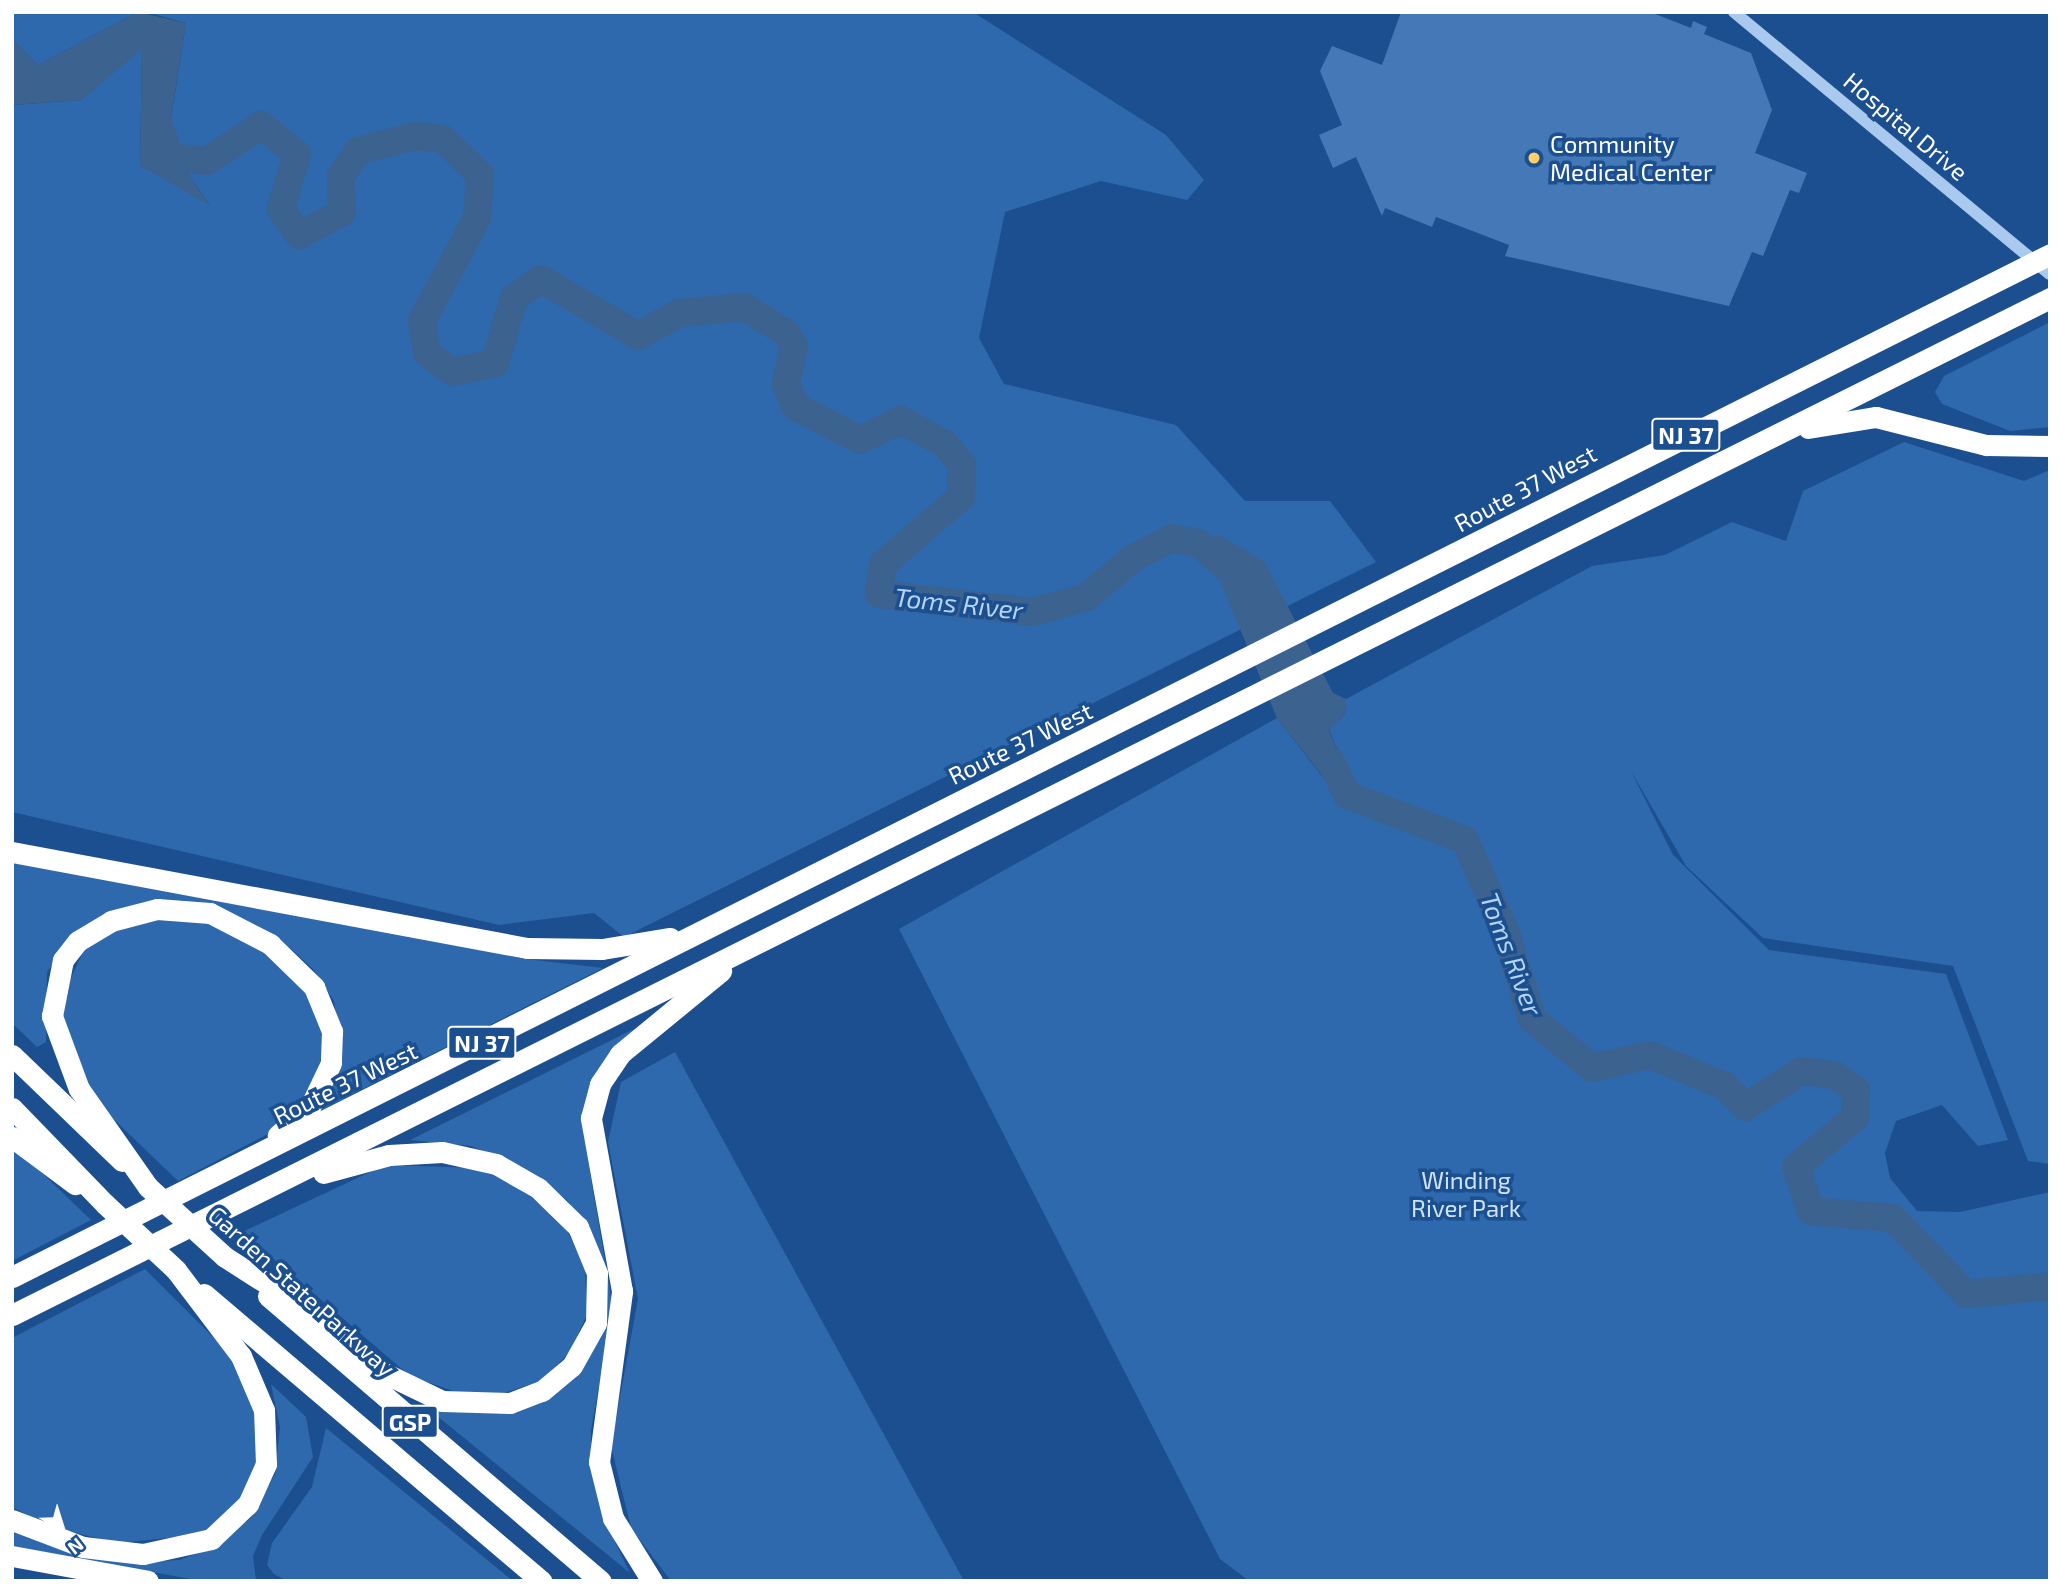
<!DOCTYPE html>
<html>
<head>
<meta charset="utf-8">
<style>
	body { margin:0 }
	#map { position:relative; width:2062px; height:1593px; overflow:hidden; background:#1b4f8f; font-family:"Exo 2",sans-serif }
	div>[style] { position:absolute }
	.green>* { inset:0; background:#2e69ad }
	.water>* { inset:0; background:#3c6290 }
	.river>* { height:28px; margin:-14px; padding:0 14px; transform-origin:14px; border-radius:14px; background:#3c6290 }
	.building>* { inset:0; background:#4478b7 }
	.minor>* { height:12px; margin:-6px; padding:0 6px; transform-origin:6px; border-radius:6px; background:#a9c9ee }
	.highway>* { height:21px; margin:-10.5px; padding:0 10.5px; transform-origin:10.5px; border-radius:10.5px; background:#fff }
	.highway-bridge>* { height:21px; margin:-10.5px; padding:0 10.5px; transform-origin:10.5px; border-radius:10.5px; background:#fff }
	.dots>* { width:19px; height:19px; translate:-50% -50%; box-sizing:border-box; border:4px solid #1b4f8f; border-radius:50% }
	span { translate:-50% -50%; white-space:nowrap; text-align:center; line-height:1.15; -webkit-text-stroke:7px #1b4f8f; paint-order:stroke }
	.shield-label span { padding:2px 5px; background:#1b4f8f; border:2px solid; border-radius:5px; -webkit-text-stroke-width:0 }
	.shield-label { font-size:23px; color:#fff; font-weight:700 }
	.street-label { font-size:24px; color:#fff }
	.poi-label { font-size:24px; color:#fff }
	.left { translate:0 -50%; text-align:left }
	.park-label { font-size:24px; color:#cfe3fa }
	.water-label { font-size:26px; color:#b5d3f5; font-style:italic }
	.frame { position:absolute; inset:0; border:14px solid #fff; pointer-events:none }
	.north { position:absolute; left:28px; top:1495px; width:70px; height:70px; -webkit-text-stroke:5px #1b4f8f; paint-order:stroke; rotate:142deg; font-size:19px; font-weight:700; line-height:28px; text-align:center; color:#fff }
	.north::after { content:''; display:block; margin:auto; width:24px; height:32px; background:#fff; clip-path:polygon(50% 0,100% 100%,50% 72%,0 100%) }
</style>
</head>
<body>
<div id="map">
	<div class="green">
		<i style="clip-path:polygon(12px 12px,138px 12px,38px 65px,12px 39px)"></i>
		<i style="clip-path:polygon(146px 12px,973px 12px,1166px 135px,1204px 180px,1187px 200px,1101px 181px,1005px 212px,979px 338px,1004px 384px,1176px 425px,1245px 501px,1330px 501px,1376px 562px,624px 937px,594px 913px,499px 925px,12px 812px,12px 105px,81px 100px,142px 48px,140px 165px,209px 204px,167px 144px,186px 23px)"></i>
		<i style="clip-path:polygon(2050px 322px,2050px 427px,2010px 431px,1942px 404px,1935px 392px,1944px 376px)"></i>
		<i style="clip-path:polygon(1904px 442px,2024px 481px,2050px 470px,2050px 1164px,2028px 1161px,1953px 966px,1763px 938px,1686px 866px,1631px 771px,1673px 855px,1769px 950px,1946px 974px,2008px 1140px,1978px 1146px,1942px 1105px,1896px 1121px,1885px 1153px,1890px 1178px,1917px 1211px,1960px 1212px,2050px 1192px,2050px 1581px,1249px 1581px,1220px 1559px,899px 929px,1277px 718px,1338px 797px,1356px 793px,1329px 730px,1346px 713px,1346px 699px,1592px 566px,1665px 555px,1732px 522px,1786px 541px,1803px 491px)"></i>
		<i style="clip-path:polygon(12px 862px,526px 959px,603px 968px,317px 1112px,341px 1055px,334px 1001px,313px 969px,280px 939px,211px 905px,143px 902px,79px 929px,47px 972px,46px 1042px,37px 1047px,12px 1023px)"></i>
		<i style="clip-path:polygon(165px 917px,204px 922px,258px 947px,298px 980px,317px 1008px,324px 1045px,314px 1090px,270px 1133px,178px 1181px,105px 1111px,83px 1082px,62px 1022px,62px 997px,84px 950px,115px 929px)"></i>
		<i style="clip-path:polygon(636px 1028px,583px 1131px,613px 1308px,591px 1430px,591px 1465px,609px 1529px,630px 1573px,426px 1407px,505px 1413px,565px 1385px,595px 1347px,606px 1313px,607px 1281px,594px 1239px,567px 1200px,520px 1166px,471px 1146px,410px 1140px)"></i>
		<i style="clip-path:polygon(675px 1052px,964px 1581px,671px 1581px,631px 1528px,611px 1446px,638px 1299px,608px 1142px,621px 1082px)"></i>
		<i style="clip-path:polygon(12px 1144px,91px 1220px,12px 1261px)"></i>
		<i style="clip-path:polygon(385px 1165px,479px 1168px,522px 1189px,565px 1226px,585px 1267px,587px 1315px,569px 1353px,543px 1380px,504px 1393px,456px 1392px,410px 1376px,242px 1232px)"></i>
		<i style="clip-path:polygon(145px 1269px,229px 1353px,253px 1401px,260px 1453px,250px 1485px,227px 1515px,199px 1535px,117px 1543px,48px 1526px,12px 1507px,12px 1338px)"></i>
		<i style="clip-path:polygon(271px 1384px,306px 1417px,313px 1457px,262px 1535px,253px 1556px,256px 1581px,201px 1581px,12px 1546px,12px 1530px,133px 1563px,179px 1560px,213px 1548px,251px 1518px,275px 1474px,280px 1427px)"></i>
		<i style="clip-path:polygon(326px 1428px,513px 1581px,287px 1581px,274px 1574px,267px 1565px,272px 1543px,312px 1487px)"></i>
	</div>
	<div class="water">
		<i style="clip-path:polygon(138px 12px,186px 23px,167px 143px,210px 206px,140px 165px,142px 49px,81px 100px,12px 105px,12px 39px,38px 65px)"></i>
		<i style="clip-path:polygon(1221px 536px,1264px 561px,1333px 693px,1346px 699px,1346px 713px,1329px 731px,1357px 794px,1339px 797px,1277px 718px,1218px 576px,1196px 554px,1200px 537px)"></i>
	</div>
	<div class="river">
		<i style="left:161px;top:130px;width:28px;rotate:73deg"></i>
		<i style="left:169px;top:157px;width:38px;rotate:6deg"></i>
		<i style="left:207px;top:161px;width:65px;rotate:-33.7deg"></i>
		<i style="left:261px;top:125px;width:46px;rotate:38.9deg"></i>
		<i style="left:297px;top:154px;width:57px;rotate:106.2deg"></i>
		<i style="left:281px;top:209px;width:32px;rotate:55deg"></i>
		<i style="left:299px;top:235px;width:48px;rotate:-27.1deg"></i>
		<i style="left:342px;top:213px;width:37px;rotate:-92deg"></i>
		<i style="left:341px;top:176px;width:30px;rotate:-56deg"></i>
		<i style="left:358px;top:151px;width:59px;rotate:-14.7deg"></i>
		<i style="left:415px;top:136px;width:28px;rotate:6deg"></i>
		<i style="left:443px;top:139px;width:52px;rotate:44.2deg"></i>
		<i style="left:480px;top:175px;width:43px;rotate:94deg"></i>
		<i style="left:477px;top:218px;width:117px;rotate:118.1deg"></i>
		<i style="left:422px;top:321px;width:32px;rotate:81deg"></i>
		<i style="left:427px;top:353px;width:31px;rotate:37deg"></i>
		<i style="left:452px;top:372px;width:44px;rotate:-11.8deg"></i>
		<i style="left:495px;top:363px;width:68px;rotate:-73.7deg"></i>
		<i style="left:514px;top:298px;width:33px;rotate:-35deg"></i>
		<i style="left:541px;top:279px;width:113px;rotate:30.4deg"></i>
		<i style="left:638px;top:336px;width:47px;rotate:-29.3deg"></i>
		<i style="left:679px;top:313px;width:66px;rotate:-5.2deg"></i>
		<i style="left:745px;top:307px;width:49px;rotate:32.4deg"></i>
		<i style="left:786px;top:333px;width:15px;rotate:58deg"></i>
		<i style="left:794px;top:346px;width:39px;rotate:102deg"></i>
		<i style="left:786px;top:384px;width:24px;rotate:68deg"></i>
		<i style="left:795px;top:406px;width:73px;rotate:27.6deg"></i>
		<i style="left:860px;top:440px;width:46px;rotate:-26deg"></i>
		<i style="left:901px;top:420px;width:50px;rotate:28.6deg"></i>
		<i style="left:945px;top:444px;width:26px;rotate:50deg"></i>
		<i style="left:962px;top:464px;width:33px;rotate:92deg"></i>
		<i style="left:961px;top:497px;width:103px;rotate:139.3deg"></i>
		<i style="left:883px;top:564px;width:30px;rotate:98deg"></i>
		<i style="left:879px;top:594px;width:155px;rotate:6.7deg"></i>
		<i style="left:1033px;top:612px;width:56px;rotate:-15.5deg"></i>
		<i style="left:1087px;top:597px;width:60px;rotate:-40.3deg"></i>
		<i style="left:1133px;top:558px;width:44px;rotate:-27.1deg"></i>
		<i style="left:1172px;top:538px;width:26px;rotate:11deg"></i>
		<i style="left:1198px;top:543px;width:37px;rotate:41deg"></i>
		<i style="left:1331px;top:762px;width:37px;rotate:64deg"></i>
		<i style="left:1347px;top:795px;width:126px;rotate:20.9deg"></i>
		<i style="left:1465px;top:840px;width:102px;rotate:66.2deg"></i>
		<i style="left:1506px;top:933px;width:90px;rotate:73.2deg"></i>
		<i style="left:1532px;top:1019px;width:77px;rotate:39.2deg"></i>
		<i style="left:1592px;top:1068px;width:59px;rotate:-12.6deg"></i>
		<i style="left:1650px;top:1055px;width:81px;rotate:22.5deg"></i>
		<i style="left:1725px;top:1086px;width:29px;rotate:46deg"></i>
		<i style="left:1745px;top:1107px;width:67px;rotate:-32.7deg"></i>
		<i style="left:1801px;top:1071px;width:34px;rotate:7deg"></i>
		<i style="left:1835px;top:1075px;width:26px;rotate:36deg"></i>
		<i style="left:1856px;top:1090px;width:27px;rotate:92deg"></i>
		<i style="left:1855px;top:1117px;width:77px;rotate:139.7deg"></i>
		<i style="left:1796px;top:1167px;width:46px;rotate:71.2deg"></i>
		<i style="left:1811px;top:1211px;width:82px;rotate:4.9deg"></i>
		<i style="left:1893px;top:1218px;width:105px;rotate:46.2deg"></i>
		<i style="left:1966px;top:1294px;width:84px;rotate:-5.4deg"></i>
	</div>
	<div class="building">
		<i style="clip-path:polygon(1401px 12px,1650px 12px,1691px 28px,1693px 21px,1707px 27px,1704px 34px,1751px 53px,1772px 110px,1755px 153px,1807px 173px,1799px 193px,1790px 190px,1763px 256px,1752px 252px,1729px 306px,1505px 256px,1509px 245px,1436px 217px,1432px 227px,1385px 208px,1382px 216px,1356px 157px,1333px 168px,1319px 135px,1342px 125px,1320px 71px,1332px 46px,1382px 65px)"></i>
	</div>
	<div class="minor">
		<i style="left:1734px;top:12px;width:410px;rotate:39.7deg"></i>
	</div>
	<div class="highway">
		<i style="left:1808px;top:428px;width:69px;rotate:-9.2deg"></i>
		<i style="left:1876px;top:417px;width:114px;rotate:14.3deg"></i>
		<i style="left:1986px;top:445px;width:64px;rotate:0.9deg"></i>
		<i style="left:12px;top:852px;width:524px;rotate:10.56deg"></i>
		<i style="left:527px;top:948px;width:75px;rotate:0.8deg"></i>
		<i style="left:602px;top:949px;width:69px;rotate:-9.2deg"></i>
		<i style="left:12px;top:1055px;width:153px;rotate:43.9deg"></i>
		<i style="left:12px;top:1108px;width:134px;rotate:45.9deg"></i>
		<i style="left:12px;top:1137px;width:79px;rotate:36.7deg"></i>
		<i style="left:148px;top:1187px;width:120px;rotate:-125.1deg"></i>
		<i style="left:79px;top:1089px;width:78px;rotate:-110.3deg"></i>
		<i style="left:52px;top:1016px;width:57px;rotate:-78.9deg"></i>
		<i style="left:63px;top:960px;width:24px;rotate:-52deg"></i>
		<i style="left:78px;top:941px;width:39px;rotate:-31deg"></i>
		<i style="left:111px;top:921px;width:48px;rotate:-14.6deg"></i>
		<i style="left:157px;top:909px;width:53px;rotate:4.3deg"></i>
		<i style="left:210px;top:913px;width:68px;rotate:27.3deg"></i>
		<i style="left:270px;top:944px;width:62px;rotate:44.3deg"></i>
		<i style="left:314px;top:987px;width:48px;rotate:67.8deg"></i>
		<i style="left:332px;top:1031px;width:32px;rotate:92deg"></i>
		<i style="left:331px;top:1063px;width:49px;rotate:115.5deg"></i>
		<i style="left:310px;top:1107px;width:43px;rotate:138.8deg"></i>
		<i style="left:225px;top:1257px;width:95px;rotate:32.5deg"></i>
		<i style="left:305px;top:1308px;width:98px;rotate:40deg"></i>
		<i style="left:380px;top:1371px;width:69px;rotate:25.8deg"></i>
		<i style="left:442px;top:1401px;width:68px;rotate:1.7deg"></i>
		<i style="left:510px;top:1403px;width:34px;rotate:-21deg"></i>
		<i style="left:542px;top:1391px;width:39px;rotate:-40deg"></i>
		<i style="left:572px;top:1366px;width:49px;rotate:-60.8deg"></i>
		<i style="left:596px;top:1323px;width:50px;rotate:-88.9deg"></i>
		<i style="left:597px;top:1273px;width:50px;rotate:-112.4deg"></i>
		<i style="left:578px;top:1227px;width:56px;rotate:-135.7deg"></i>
		<i style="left:538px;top:1188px;width:48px;rotate:-150.3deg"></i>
		<i style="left:496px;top:1164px;width:55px;rotate:-167.5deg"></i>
		<i style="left:442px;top:1152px;width:53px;rotate:176.8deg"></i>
		<i style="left:389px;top:1155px;width:68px;rotate:164.7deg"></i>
		<i style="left:12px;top:1277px;width:2280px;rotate:-26.65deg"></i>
		<i style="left:204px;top:1294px;width:443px;rotate:40.4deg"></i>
		<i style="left:268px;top:1296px;width:438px;rotate:40.6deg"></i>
		<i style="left:12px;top:1315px;width:2278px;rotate:-26.52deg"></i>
		<i style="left:12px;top:1520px;width:76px;rotate:20.8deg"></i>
		<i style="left:83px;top:1547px;width:60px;rotate:6.7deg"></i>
		<i style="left:143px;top:1554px;width:70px;rotate:-12.4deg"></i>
		<i style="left:211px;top:1539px;width:51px;rotate:-43.4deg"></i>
		<i style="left:248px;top:1504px;width:44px;rotate:-65.8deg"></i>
		<i style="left:266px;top:1464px;width:54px;rotate:-92.1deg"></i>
		<i style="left:264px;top:1410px;width:59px;rotate:-113.1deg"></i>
		<i style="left:241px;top:1356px;width:108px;rotate:-127.1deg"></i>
		<i style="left:12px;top:1556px;width:138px;rotate:10.4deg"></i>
		<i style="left:652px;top:1581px;width:74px;rotate:-121.8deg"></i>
		<i style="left:613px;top:1518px;width:58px;rotate:-104deg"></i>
		<i style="left:599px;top:1462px;width:173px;rotate:-82.3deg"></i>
		<i style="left:622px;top:1291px;width:176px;rotate:-100.2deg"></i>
		<i style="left:591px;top:1118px;width:35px;rotate:-75deg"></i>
		<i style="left:600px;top:1084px;width:36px;rotate:-56deg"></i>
		<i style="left:620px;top:1054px;width:131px;rotate:-39.4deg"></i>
	</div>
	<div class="highway-bridge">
		<i style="left:148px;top:1187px;width:104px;rotate:42.3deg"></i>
		<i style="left:105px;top:1204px;width:97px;rotate:42.9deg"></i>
	</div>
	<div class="dots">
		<i style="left:1534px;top:158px;background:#ffd166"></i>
	</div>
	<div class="shield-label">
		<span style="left:1686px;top:435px">NJ 37</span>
		<span style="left:482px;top:1043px">NJ 37</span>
		<span style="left:410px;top:1422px">GSP</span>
	</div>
	<div class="street-label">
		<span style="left:1906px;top:126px;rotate:40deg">Hospital Drive</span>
		<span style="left:1525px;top:488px;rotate:-28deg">Route 37 West</span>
		<span style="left:1020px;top:743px;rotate:-26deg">Route 37 West</span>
		<span style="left:345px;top:1083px;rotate:-26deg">Route 37 West</span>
		<span style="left:302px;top:1291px;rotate:42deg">Garden State Parkway</span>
	</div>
	<div class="poi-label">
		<span class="left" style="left:1550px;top:158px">Community<br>Medical Center</span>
	</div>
	<div class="park-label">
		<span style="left:1466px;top:1194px">Winding<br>River Park</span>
	</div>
	<div class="water-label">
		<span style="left:959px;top:603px;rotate:6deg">Toms River</span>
		<span style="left:1512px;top:954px;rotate:69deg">Toms River</span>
	</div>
	<div class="frame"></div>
	<div class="north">N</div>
</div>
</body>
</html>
